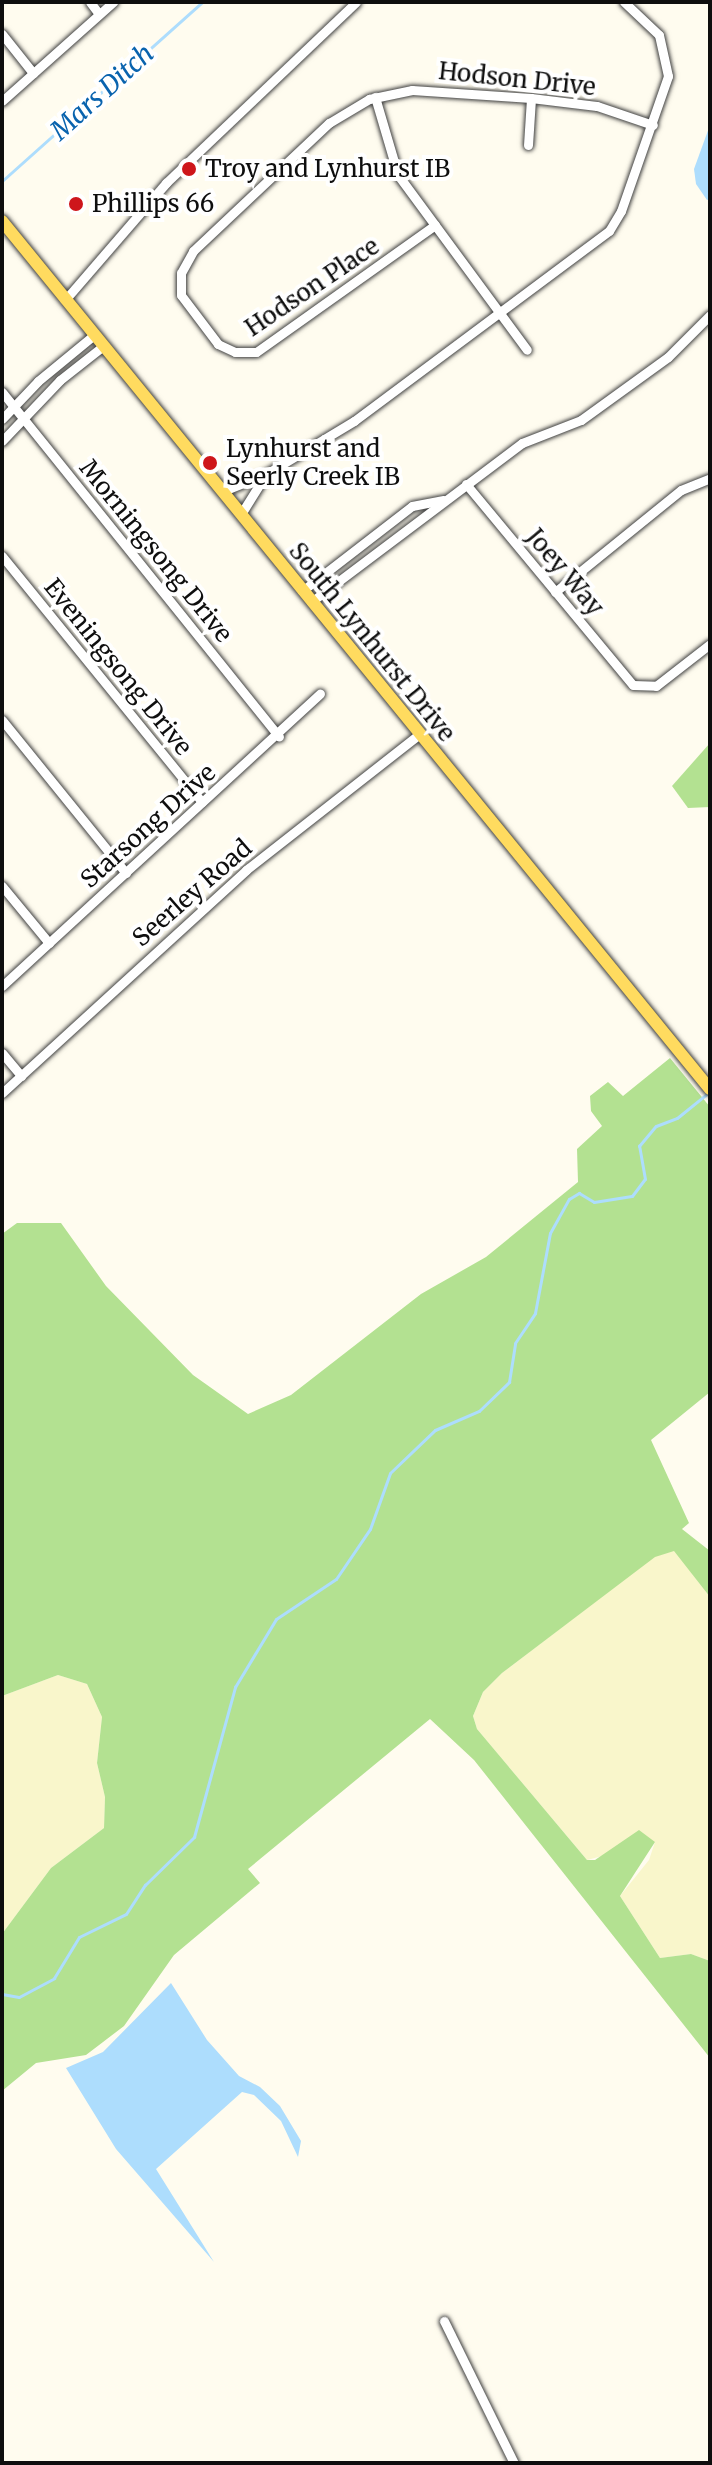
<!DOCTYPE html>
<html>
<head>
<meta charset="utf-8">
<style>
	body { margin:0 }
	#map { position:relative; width:712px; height:2465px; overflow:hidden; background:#fffcef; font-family:Merriweather,serif }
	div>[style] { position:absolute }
	.farmland>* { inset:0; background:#f9f6cb }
	.forest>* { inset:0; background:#b3e191 }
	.water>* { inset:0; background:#adddfd }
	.stream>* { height:3px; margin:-1.5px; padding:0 1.5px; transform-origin:1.5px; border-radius:1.5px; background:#adddfd }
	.roads { filter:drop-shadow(0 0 2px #414141) drop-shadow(0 0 2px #414141) }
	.minor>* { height:9px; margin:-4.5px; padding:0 4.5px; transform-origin:4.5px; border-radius:4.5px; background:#fff }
	.major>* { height:12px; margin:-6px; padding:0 6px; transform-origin:6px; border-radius:6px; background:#ffdb5f }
	.dots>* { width:22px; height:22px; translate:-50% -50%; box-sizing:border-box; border:4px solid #fff; border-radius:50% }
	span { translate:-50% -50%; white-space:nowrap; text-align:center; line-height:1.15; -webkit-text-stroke:8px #fff; paint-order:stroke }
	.street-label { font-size:24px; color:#0e0e0e }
	.poi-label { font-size:24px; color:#0e0e0e }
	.left { translate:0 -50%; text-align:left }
	.water-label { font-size:26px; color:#0963ae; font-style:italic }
	.frame { position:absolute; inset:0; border:4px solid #0e0e0e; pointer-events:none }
</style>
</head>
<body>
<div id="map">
	<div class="farmland">
		<i style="clip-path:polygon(674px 1550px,710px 1597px,710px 1961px,691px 1954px,660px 1958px,620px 1896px,649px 1860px,655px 1842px,587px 1860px,477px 1729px,473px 1716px,483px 1692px,502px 1673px,655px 1556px)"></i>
		<i style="clip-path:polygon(58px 1675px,87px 1684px,102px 1717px,97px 1763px,105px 1797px,104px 1828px,51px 1868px,2px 1934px,2px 1696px)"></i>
	</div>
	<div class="forest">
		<i style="clip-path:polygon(710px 743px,710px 807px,688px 808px,672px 786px)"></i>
		<i style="clip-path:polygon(670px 1058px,710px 1107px,710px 1392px,651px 1440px,689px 1523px,682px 1529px,710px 1551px,710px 1597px,674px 1551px,655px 1557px,502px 1673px,483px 1692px,473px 1716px,477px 1729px,587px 1860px,595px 1860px,639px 1830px,655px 1842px,620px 1896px,660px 1958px,691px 1954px,710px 1961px,710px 2058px,474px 1760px,430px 1719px,248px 1869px,260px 1883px,174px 1955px,124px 2026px,86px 2055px,36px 2063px,2px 2091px,2px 1934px,51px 1868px,104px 1828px,105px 1797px,97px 1763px,102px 1717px,87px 1684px,58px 1675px,2px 1696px,2px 1234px,17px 1223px,61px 1223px,106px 1286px,193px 1375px,248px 1414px,291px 1395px,421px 1294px,486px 1257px,578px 1182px,577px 1149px,602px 1126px,591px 1111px,590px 1096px,608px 1082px,623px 1096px)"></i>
	</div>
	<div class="water">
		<i style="clip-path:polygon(710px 125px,710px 199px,707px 200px,696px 184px,694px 169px)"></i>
		<i style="clip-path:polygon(171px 1983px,207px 2040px,239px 2076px,260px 2087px,280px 2106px,301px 2141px,298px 2157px,281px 2121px,254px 2095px,242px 2092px,156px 2169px,214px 2262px,116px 2149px,66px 2068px,103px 2052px)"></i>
	</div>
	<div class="stream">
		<i style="left:2px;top:181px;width:268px;rotate:-41.8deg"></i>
		<i style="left:2px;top:1994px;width:17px;rotate:10deg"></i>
		<i style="left:19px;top:1997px;width:40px;rotate:-28deg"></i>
		<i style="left:54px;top:1978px;width:48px;rotate:-58.6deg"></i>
		<i style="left:79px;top:1937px;width:52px;rotate:-26.1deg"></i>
		<i style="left:126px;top:1914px;width:35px;rotate:-57deg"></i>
		<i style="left:145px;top:1885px;width:69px;rotate:-44.4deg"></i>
		<i style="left:194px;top:1837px;width:156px;rotate:-74.7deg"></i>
		<i style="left:235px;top:1687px;width:79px;rotate:-58.9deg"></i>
		<i style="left:276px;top:1619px;width:72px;rotate:-33.7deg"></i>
		<i style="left:336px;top:1579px;width:60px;rotate:-55.8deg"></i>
		<i style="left:370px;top:1529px;width:59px;rotate:-70.3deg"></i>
		<i style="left:390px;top:1473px;width:62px;rotate:-43.7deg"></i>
		<i style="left:435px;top:1430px;width:48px;rotate:-23.4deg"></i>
		<i style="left:479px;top:1411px;width:42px;rotate:-44deg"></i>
		<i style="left:509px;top:1382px;width:39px;rotate:-81deg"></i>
		<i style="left:515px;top:1343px;width:36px;rotate:-56deg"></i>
		<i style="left:535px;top:1313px;width:81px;rotate:-79.4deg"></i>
		<i style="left:550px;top:1233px;width:39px;rotate:-61deg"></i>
		<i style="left:569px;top:1199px;width:12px;rotate:-31deg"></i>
		<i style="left:579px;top:1193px;width:17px;rotate:31deg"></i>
		<i style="left:594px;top:1202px;width:38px;rotate:-9deg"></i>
		<i style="left:632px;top:1196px;width:21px;rotate:-53deg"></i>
		<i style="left:645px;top:1179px;width:34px;rotate:-100deg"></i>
		<i style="left:639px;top:1146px;width:26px;rotate:-50deg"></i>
		<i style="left:656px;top:1126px;width:22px;rotate:-21deg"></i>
		<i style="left:677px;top:1118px;width:40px;rotate:-39deg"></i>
	</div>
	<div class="roads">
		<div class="minor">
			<i style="left:90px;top:2px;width:15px;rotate:53deg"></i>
			<i style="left:2px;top:34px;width:50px;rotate:51.5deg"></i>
			<i style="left:375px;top:97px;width:81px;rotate:73.6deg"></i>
			<i style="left:398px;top:175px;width:217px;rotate:53.6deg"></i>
			<i style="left:2px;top:101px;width:149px;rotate:-41.7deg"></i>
			<i style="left:528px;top:145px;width:47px;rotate:-86.3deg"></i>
			<i style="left:435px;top:225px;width:219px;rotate:144.6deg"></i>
			<i style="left:256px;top:352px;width:21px;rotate:180deg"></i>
			<i style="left:235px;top:352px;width:19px;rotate:-155deg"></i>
			<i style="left:218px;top:344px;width:61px;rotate:-127.1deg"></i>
			<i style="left:181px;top:295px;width:22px;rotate:-90deg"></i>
			<i style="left:181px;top:273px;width:25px;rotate:-61deg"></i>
			<i style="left:193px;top:251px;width:187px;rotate:-43.3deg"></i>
			<i style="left:329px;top:123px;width:47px;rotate:-31deg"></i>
			<i style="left:369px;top:99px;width:44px;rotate:-11.8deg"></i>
			<i style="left:412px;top:90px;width:119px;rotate:3.8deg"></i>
			<i style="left:531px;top:98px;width:66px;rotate:6.9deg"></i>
			<i style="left:597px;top:106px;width:59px;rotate:18.7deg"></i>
			<i style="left:65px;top:300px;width:155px;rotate:-49.2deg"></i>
			<i style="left:166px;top:183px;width:262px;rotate:-43.6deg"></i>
			<i style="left:2px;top:392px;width:442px;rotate:51.2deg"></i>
			<i style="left:2px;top:419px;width:52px;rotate:-46.5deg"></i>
			<i style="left:38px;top:381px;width:72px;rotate:-39.4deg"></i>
			<i style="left:2px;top:441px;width:84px;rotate:-46.4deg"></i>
			<i style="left:60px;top:380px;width:55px;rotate:-38.3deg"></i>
			<i style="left:466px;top:484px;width:261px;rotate:50.3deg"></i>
			<i style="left:633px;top:685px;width:23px;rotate:2deg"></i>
			<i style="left:656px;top:686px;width:68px;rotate:-37.9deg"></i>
			<i style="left:223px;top:491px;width:46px;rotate:-21.6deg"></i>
			<i style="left:266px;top:474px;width:103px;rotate:-31.1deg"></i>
			<i style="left:354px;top:421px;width:318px;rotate:-36.7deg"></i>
			<i style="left:609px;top:231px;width:23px;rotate:-59deg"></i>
			<i style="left:621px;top:211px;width:143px;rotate:-70.8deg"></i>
			<i style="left:668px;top:76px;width:42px;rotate:-102.4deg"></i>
			<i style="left:659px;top:35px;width:48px;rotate:-136.7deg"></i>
			<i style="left:241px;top:514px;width:47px;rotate:-58deg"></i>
			<i style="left:2px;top:556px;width:317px;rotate:50.9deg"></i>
			<i style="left:302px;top:591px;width:139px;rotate:-37.7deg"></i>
			<i style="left:412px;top:506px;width:32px;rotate:-11deg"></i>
			<i style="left:555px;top:592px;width:162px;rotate:-39deg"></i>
			<i style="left:681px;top:490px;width:31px;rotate:-22deg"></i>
			<i style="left:311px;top:602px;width:264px;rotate:-37deg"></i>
			<i style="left:522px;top:443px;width:63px;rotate:-21.3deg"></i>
			<i style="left:581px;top:420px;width:107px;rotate:-35.9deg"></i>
			<i style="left:668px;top:357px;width:59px;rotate:-45deg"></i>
			<i style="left:2px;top:720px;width:197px;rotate:51deg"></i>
			<i style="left:2px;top:886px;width:74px;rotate:50.5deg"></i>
			<i style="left:2px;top:986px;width:432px;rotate:-42.6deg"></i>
			<i style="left:2px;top:1053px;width:30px;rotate:50deg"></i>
			<i style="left:2px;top:1093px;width:331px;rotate:-42.4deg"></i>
			<i style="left:246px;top:870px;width:219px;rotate:-38.1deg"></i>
			<i style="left:444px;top:2321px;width:158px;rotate:63.8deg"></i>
		</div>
		<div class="major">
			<i style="left:2px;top:221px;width:1120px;rotate:50.8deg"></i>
		</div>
	</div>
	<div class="dots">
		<i style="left:189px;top:169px;background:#ce161b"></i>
		<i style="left:76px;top:204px;background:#ce161b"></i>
		<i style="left:210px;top:463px;background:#ce161b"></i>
	</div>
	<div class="street-label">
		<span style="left:517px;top:79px;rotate:6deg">Hodson Drive</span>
		<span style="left:312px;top:287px;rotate:-34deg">Hodson Place</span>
		<span style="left:156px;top:551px;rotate:51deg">Morningsong Drive</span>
		<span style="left:565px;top:572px;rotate:50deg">Joey Way</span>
		<span style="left:372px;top:642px;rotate:51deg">South Lynhurst Drive</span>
		<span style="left:118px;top:667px;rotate:51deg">Eveningsong Drive</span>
		<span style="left:148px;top:826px;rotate:-42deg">Starsong Drive</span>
		<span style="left:192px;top:893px;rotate:-41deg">Seerley Road</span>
	</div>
	<div class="poi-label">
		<span class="left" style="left:205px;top:169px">Troy and Lynhurst IB</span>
		<span class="left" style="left:92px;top:204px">Phillips 66</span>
		<span class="left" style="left:226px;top:463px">Lynhurst and<br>Seerly Creek IB</span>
	</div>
	<div class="water-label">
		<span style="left:102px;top:92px;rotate:-42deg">Mars Ditch</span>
	</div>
	<div class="frame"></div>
</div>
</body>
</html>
